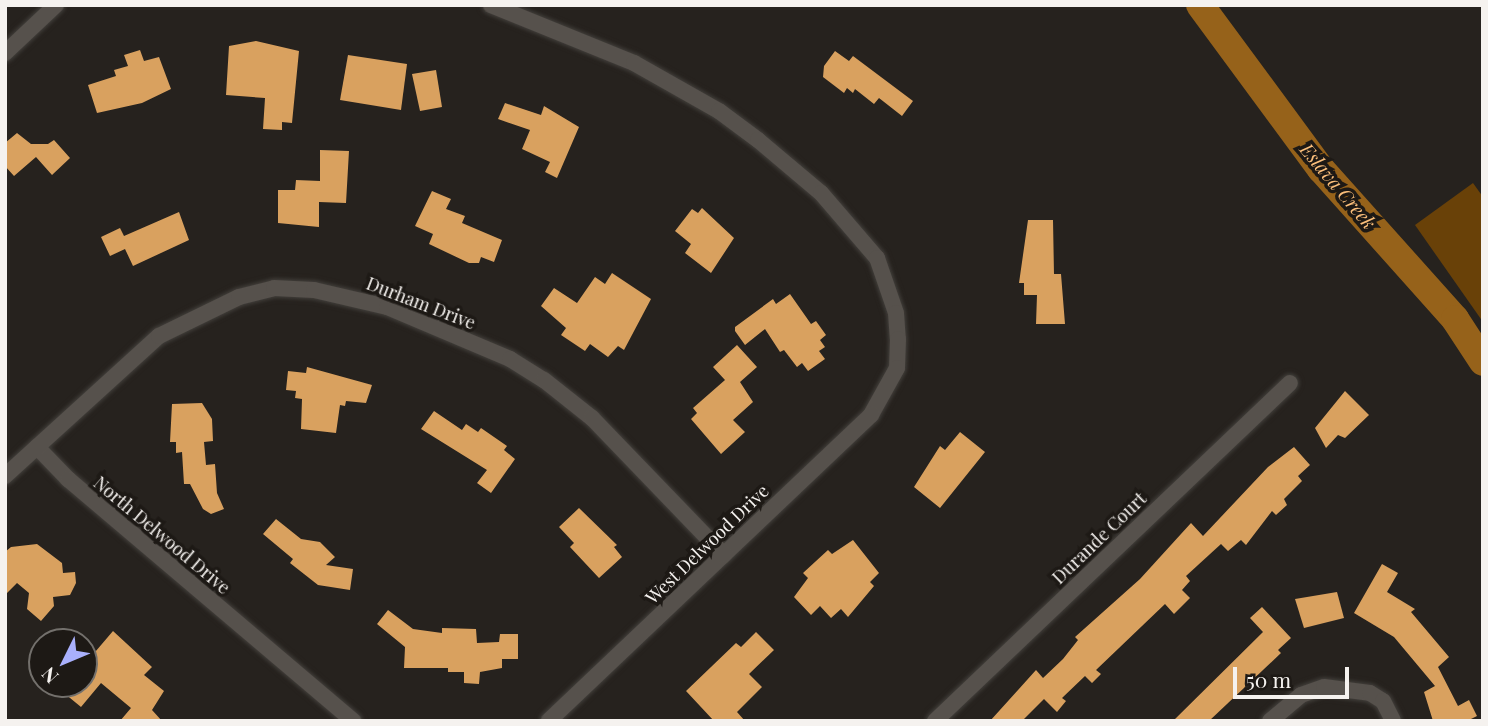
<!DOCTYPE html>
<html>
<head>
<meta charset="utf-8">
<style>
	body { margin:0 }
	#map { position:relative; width:1488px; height:726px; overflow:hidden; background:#26221e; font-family:"Playfair Display",serif }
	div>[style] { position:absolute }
	.forest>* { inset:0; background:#694108 }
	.river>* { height:28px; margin:-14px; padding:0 14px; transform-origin:14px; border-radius:14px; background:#96621a }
	.building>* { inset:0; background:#d9a15f }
	.roads { filter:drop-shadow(0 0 2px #423f3b) drop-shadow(0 0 2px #423f3b) }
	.minor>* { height:16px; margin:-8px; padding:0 8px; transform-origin:8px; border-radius:8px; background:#56514c }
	span { translate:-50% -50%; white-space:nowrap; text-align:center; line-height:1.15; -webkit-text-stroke:7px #1d1915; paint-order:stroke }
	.street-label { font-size:18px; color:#f5f2ef }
	.water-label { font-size:19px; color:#fbbf7b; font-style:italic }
	.frame { position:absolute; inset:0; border:7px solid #f5f2ef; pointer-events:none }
	.north { position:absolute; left:28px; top:628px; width:70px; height:70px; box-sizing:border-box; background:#1d1915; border:2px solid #73706c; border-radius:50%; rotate:227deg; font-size:19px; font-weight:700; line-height:28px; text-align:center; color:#f5f2ef }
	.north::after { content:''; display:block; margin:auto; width:24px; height:32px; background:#a9b0fc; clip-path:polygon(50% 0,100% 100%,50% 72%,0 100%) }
	.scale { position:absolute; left:1233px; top:667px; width:116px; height:32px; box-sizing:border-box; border:4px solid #f5f2ef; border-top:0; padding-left:9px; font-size:21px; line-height:24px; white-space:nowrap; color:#f5f2ef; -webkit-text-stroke:5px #1d1915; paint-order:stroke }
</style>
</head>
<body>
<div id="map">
	<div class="forest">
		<i style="clip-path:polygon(1473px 183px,1483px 197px,1483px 322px,1415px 225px)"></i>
	</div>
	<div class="river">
		<i style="left:1200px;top:5px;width:204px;rotate:53.6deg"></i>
		<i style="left:1321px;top:169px;width:201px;rotate:48.2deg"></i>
		<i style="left:1455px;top:319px;width:51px;rotate:56.9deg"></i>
	</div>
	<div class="building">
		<i style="clip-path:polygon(256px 41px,299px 51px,292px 123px,282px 122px,282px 130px,263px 129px,265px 98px,226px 95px,229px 46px)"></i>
		<i style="clip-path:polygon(140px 50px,144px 61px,159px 57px,171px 89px,142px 103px,97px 113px,88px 85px,116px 76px,114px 70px,128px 66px,124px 55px)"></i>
		<i style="clip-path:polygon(835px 51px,849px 61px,853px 56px,913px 101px,902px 116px,879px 98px,874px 104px,855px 89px,853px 93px,847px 88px,844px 93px,823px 77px,824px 66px)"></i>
		<i style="clip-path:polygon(348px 55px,407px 64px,401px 110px,340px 100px)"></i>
		<i style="clip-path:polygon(436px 70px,442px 107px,420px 111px,412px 74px)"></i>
		<i style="clip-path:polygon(505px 103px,541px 115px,544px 106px,579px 127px,557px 178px,545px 172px,550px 162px,522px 149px,530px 130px,498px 119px)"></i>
		<i style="clip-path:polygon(17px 133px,31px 144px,48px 144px,54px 140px,70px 158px,52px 175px,36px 157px,14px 176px,5px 166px,5px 143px)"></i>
		<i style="clip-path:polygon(320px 150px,349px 151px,346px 203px,319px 202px,319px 227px,278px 223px,278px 190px,295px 190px,296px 180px,320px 181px)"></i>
		<i style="clip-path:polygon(432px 191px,451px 199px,446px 209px,465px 216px,462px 223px,502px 240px,494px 262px,481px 257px,479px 263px,469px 263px,429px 244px,433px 234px,415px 226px)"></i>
		<i style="clip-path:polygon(702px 208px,734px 238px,711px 273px,685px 253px,691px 244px,675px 231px,692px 209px,698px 213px)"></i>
		<i style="clip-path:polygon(179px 212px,189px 240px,133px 266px,125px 249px,110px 256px,101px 237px,120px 228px,124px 236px)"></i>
		<i style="clip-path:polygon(1028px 220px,1053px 220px,1054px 274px,1061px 274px,1065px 324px,1036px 324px,1037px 295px,1024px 295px,1024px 283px,1019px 283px)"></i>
		<i style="clip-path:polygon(612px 273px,651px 299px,624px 350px,618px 346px,608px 357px,590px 344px,585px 351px,561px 335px,566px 328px,541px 306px,554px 288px,577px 303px,595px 277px,605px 284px)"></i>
		<i style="clip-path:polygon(790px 294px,811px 324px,816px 321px,826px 335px,820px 340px,825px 347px,819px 351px,825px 359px,808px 371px,802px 363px,797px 367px,784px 350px,780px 352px,765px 329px,745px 345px,735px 331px,735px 327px,773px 299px,776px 304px)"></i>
		<i style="clip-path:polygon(737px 345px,757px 367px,740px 382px,753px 402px,733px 420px,745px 432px,721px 454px,691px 419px,697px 413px,693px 408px,725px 380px,713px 367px)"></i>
		<i style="clip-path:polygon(307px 367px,372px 385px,366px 403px,346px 401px,345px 406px,340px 405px,336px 433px,301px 429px,302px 399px,295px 398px,296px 391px,286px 390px,288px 371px,306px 373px)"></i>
		<i style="clip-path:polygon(1345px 391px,1369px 415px,1345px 438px,1338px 435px,1326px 448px,1315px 428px)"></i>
		<i style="clip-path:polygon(202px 403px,212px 419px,213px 441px,204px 442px,206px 465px,215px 464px,217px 493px,224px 509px,211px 514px,203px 509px,190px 484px,184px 484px,182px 452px,176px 453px,176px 442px,170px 442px,172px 404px)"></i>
		<i style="clip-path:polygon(434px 411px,462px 430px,466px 424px,478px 432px,481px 428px,507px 446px,504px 450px,515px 459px,491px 493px,477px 483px,487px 470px,421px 429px)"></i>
		<i style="clip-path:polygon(960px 432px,985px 452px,940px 508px,914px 487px,940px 446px,945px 450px)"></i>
		<i style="clip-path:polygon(1294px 447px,1310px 465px,1298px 476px,1302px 481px,1284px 499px,1287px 505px,1276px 515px,1272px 511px,1246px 545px,1241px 540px,1228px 551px,1221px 544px,1186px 576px,1190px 581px,1182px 590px,1190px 598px,1174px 614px,1165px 604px,1096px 670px,1101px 674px,1092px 683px,1085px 676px,1062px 698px,1066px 701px,1057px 712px,1044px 699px,1022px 721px,990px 721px,1036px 670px,1043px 678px,1063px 659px,1078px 640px,1075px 637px,1140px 579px,1191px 523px,1203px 536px,1268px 467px)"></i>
		<i style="clip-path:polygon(579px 508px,617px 545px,614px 547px,622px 557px,599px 578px,570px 547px,574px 543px,559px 527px)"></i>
		<i style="clip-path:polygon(276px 519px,301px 539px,320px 542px,335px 557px,326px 565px,353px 569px,350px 590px,318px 585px,290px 563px,293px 559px,263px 534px)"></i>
		<i style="clip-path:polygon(853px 540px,879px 573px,870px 582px,874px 586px,848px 617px,841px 609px,831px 618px,820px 606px,811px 615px,794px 597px,808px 578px,803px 573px,828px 550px,832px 554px)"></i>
		<i style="clip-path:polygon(37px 544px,62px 563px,63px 573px,75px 572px,76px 583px,70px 595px,53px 597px,54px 606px,41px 621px,27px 609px,29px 593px,17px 583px,5px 595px,5px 552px,11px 547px)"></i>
		<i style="clip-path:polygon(1382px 564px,1398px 573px,1387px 592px,1415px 609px,1411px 612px,1449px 657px,1438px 667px,1458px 706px,1469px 700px,1477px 716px,1467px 721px,1433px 721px,1424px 692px,1435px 686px,1394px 637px,1354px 613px)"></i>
		<i style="clip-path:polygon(1337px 592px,1344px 618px,1304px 628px,1295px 599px)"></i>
		<i style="clip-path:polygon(1262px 607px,1291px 638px,1278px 650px,1281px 653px,1209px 721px,1173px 721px,1263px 632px,1250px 618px)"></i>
		<i style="clip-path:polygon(388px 610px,413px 629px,442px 633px,442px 628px,476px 629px,477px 643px,499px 642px,500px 634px,518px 634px,518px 659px,502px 659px,502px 668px,480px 672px,479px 684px,464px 683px,464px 672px,448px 672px,448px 668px,404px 668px,405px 647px,377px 624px)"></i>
		<i style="clip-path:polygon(113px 631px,152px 667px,144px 675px,164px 691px,152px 710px,162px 721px,120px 721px,131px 708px,101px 683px,81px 707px,53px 684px,84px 684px,84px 665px)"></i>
		<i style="clip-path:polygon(756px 632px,774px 650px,749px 674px,762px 687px,737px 712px,745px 721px,714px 721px,686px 691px,736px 643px,741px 647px)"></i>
	</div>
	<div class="roads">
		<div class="minor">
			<i style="left:491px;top:5px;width:154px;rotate:22.1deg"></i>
			<i style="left:634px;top:63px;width:98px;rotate:29.5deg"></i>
			<i style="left:719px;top:111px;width:49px;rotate:36.6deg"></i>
			<i style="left:758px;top:140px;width:82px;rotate:40.1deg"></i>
			<i style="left:821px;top:193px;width:86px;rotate:49.3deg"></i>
			<i style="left:877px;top:258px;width:58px;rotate:70.9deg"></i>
			<i style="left:896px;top:313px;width:26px;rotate:86deg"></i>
			<i style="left:898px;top:339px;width:29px;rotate:92deg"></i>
			<i style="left:897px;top:368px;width:54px;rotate:119deg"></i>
			<i style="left:871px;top:415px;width:444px;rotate:136.5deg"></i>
			<i style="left:5px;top:53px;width:70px;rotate:-43.3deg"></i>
			<i style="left:37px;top:447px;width:45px;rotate:45.9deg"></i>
			<i style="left:68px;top:479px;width:374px;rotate:40.3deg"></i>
			<i style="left:5px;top:476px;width:208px;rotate:-42.3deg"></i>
			<i style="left:159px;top:336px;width:89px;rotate:-26deg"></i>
			<i style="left:239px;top:297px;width:36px;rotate:-14deg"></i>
			<i style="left:274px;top:288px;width:40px;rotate:2.9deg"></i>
			<i style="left:314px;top:290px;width:75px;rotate:13.1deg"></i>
			<i style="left:387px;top:307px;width:134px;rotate:22.9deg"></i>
			<i style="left:510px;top:359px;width:40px;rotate:32deg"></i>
			<i style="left:544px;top:380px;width:61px;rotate:38.4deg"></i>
			<i style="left:592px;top:418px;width:190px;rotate:46.1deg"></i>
			<i style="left:935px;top:721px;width:490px;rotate:-43.6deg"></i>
			<i style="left:1270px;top:721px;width:40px;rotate:-40deg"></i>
			<i style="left:1301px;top:695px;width:24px;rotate:-19deg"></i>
			<i style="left:1324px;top:687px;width:46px;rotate:7.4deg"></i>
			<i style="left:1370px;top:693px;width:15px;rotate:32deg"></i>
			<i style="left:1383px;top:701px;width:22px;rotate:63deg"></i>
		</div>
	</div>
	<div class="street-label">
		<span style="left:421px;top:303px;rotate:21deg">Durham Drive</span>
		<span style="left:162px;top:535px;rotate:40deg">North Delwood Drive</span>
		<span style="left:1099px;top:538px;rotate:-44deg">Durande Court</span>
		<span style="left:707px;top:544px;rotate:-44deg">West Delwood Drive</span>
	</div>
	<div class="water-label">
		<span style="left:1338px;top:186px;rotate:50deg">Eslava Creek</span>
	</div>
	<div class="frame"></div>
	<div class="north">N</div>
	<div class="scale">50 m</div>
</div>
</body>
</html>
